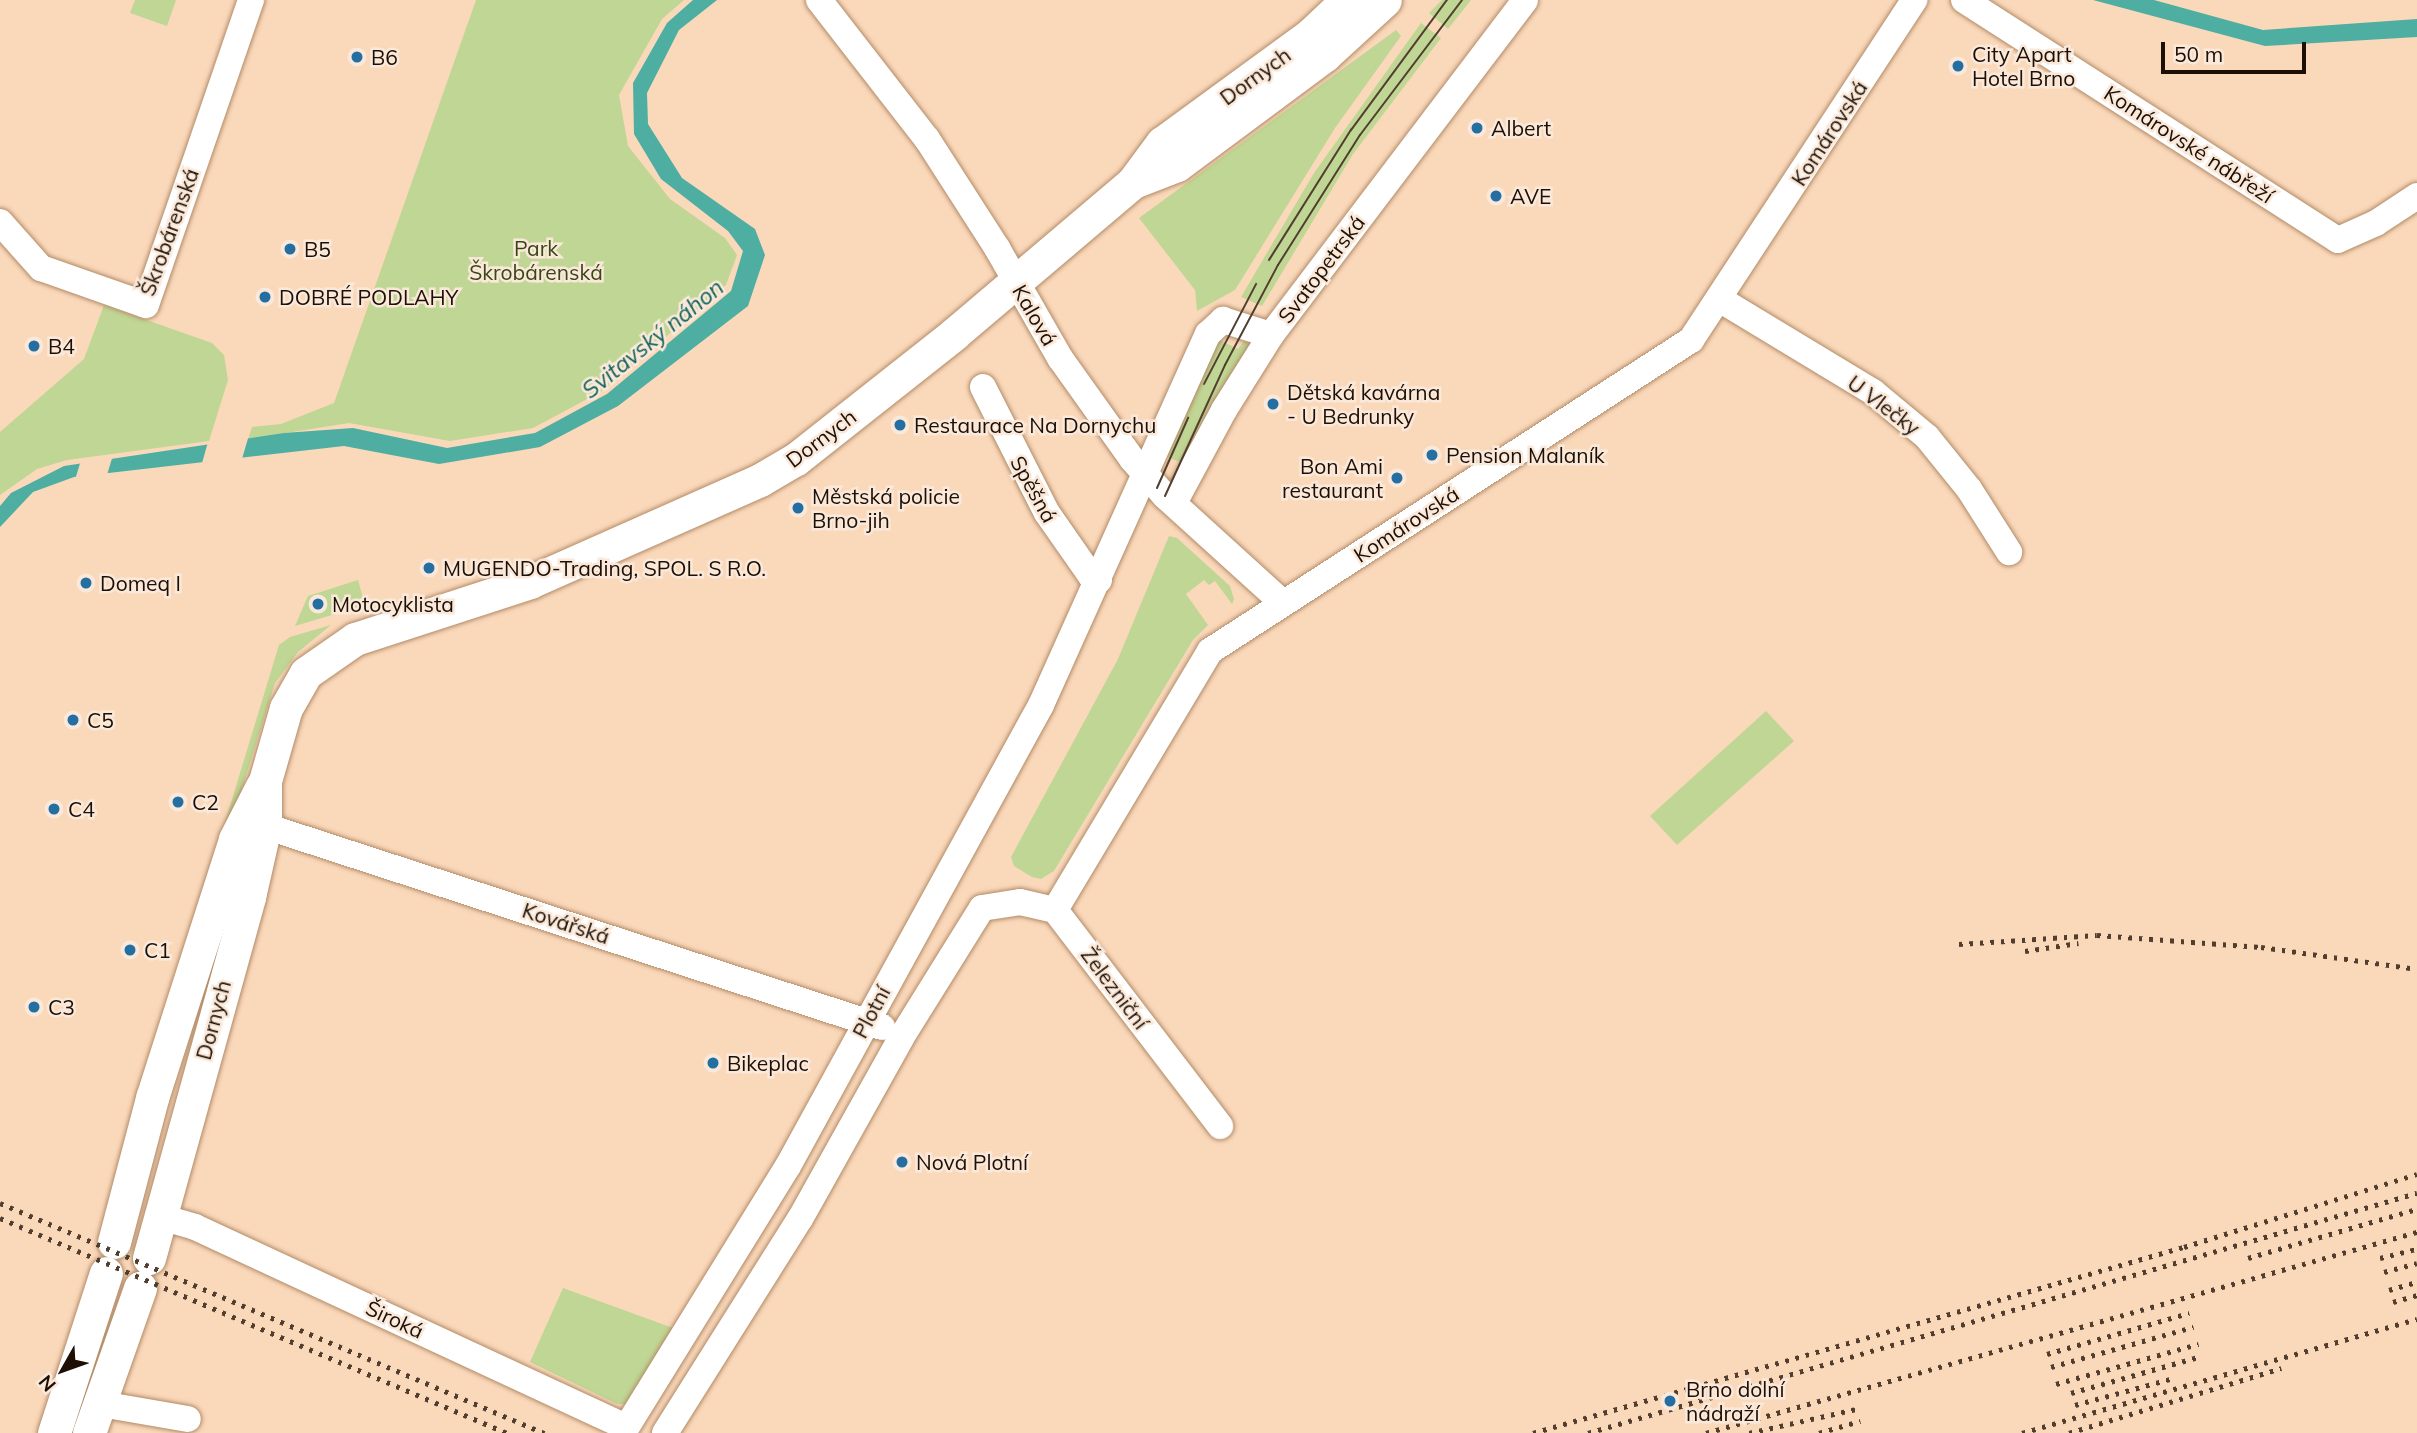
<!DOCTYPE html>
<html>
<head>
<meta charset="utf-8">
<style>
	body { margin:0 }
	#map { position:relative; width:2417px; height:1433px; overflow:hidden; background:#fad8ba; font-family:Mulish,sans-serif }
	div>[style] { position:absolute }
	.green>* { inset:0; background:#c0d694 }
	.water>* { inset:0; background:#4daea1 }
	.pier>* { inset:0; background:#fad8ba }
	.roads { filter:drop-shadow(0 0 2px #b28b67) drop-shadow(0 0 2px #b28b67) }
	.minor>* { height:26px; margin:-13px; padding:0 13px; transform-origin:13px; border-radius:13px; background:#fff }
	.major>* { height:33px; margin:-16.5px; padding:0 16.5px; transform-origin:16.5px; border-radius:16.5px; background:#fff }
	.tram>* { height:2px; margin:-1px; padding:0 1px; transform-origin:1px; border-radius:1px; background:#513e2e }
	.rail>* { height:5px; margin-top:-2.5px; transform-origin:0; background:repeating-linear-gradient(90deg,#513e2e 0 3.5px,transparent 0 10.5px) }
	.dots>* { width:19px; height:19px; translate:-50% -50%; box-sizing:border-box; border:4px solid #fae9da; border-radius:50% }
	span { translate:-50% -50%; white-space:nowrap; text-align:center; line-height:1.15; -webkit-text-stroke:5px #fae9da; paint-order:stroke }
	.poi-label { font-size:21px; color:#1d0f03 }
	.left { translate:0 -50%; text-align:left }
	.right { translate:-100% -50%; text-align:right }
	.street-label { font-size:21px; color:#1d0f03 }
	.park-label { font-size:21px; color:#394716 }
	.water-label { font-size:23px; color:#14635a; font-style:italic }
	.north { position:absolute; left:28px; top:1335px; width:70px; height:70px; -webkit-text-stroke:5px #fae9da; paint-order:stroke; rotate:230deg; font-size:19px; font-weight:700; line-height:28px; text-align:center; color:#1d0f03 }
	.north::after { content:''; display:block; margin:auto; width:24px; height:32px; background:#1d0f03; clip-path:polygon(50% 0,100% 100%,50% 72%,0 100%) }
	.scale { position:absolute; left:2161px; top:42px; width:145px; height:32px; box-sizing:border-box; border:4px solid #1d0f03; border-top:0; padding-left:9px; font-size:21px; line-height:24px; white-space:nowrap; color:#1d0f03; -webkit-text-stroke:5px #fae9da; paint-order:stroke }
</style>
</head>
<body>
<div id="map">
	<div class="green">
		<i style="clip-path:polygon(135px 0,176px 0,167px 26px,130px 13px)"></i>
		<i style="clip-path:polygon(476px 0,684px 0,662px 19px,619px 95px,628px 146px,670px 199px,725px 238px,737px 255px,726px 285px,604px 390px,533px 428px,450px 441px,349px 423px,248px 439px,252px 427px,281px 424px,334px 403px)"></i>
		<i style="clip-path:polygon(1442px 0,1471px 0,1448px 29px,1429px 13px)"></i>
		<i style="clip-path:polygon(1421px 23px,1441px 38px,1353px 154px,1262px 306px,1241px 297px,1314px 173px)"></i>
		<i style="clip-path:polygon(1396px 30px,1401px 36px,1335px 128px,1235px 290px,1197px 311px,1195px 290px,1139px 218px)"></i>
		<i style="clip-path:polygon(104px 305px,212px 343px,224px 355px,228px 380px,209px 441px,67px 460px,37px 469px,0 495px,0 432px,84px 359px)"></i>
		<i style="clip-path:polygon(1215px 338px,1238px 349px,1244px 341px,1256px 347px,1184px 464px,1165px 456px)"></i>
		<i style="clip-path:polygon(1169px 536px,1177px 538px,1230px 586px,1234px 599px,1232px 604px,1215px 581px,1209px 585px,1204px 580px,1186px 594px,1208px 625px,1193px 640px,1054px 871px,1041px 879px,1032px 877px,1014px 866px,1011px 857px,1118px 659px)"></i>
		<i style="clip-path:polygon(358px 580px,365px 605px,295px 626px,308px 596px)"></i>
		<i style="clip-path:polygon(331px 625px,298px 652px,275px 683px,217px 869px,212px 865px,279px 645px,290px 637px)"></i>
		<i style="clip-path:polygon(1766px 711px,1794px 741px,1677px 845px,1650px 816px)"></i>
		<i style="clip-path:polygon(563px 1288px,673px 1328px,627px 1404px,617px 1404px,530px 1362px)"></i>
	</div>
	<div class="water">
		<i style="clip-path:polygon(693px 0,717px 0,679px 30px,647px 93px,648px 124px,682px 178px,755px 229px,765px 255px,748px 306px,618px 406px,540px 447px,439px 464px,344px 446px,74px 477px,33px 492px,0 527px,0 506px,11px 493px,64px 466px,284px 433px,353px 428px,447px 448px,535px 433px,607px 394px,731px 291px,743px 251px,728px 231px,661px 179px,634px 134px,633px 83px,667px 23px)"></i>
		<i style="clip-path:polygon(2093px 0,2154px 0,2263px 30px,2417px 19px,2417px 37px,2265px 46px)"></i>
	</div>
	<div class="pier">
		<i style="clip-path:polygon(249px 435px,242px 459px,202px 463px,208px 442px)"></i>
		<i style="clip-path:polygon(113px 455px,107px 475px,75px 480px,81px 460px)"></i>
	</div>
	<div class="roads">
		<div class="minor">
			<i style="left:819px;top:0;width:176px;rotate:52.2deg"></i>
			<i style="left:927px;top:139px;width:130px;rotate:57.3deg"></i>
			<i style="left:997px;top:248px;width:127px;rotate:60.2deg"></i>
			<i style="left:1060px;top:358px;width:124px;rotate:54.5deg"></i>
			<i style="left:1132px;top:459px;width:50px;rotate:48.3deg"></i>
			<i style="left:1165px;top:496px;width:159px;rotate:42.2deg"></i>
			<i style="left:1964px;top:0;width:444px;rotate:32.7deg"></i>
			<i style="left:2338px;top:240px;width:42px;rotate:-24.1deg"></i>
			<i style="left:2376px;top:223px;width:49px;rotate:-33.4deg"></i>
			<i style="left:0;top:222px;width:62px;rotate:48.3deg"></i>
			<i style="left:41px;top:268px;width:111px;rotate:19.4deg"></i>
			<i style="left:146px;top:305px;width:323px;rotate:-71deg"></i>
			<i style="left:1721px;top:300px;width:178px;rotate:31.2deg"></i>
			<i style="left:1873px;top:392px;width:70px;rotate:39.8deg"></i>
			<i style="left:1927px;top:437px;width:67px;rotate:51.1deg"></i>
			<i style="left:1969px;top:489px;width:75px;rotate:57.6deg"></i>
			<i style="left:983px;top:387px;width:141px;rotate:63.1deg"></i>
			<i style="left:1047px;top:513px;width:77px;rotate:55.1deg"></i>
			<i style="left:1091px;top:576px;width:9px;rotate:27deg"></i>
			<i style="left:1174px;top:503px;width:106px;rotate:-61.7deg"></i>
			<i style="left:1224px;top:410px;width:89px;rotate:-57.9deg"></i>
			<i style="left:1271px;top:335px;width:420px;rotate:-52.8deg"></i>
			<i style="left:265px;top:826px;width:649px;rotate:18.04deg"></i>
			<i style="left:1055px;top:910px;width:302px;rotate:-59.1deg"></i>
			<i style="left:1210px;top:651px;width:573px;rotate:-32.89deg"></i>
			<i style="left:1691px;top:340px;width:407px;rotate:-56.7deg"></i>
			<i style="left:161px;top:1217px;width:35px;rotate:16deg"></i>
			<i style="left:195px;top:1227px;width:474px;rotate:24.9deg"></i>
			<i style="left:101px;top:1404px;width:88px;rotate:9.8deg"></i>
			<i style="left:623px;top:1433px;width:314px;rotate:-58.3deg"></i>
			<i style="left:788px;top:1166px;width:526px;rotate:-61.24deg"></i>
			<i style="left:1041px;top:705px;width:407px;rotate:-65.8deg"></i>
			<i style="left:1208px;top:334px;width:21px;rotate:-43deg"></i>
			<i style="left:1223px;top:320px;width:50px;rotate:17.4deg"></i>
			<i style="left:665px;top:1433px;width:253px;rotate:-57.8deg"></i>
			<i style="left:800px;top:1219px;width:207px;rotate:-60.8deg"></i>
			<i style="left:901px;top:1038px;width:153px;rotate:-58.1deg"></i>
			<i style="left:982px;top:908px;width:38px;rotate:-9deg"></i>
			<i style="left:1020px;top:902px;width:36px;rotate:13deg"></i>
			<i style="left:1055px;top:910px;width:272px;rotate:52.6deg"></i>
		</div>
		<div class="major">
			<i style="left:1133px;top:182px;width:47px;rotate:-21.1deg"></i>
			<i style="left:1177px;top:165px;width:184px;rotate:-36.6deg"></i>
			<i style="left:1325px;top:55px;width:81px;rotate:-42.5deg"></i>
			<i style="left:114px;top:1242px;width:149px;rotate:-75.2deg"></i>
			<i style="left:152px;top:1098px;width:272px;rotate:-72.2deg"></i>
			<i style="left:235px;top:839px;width:59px;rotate:-63deg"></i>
			<i style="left:149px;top:1258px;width:375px;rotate:-74.5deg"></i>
			<i style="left:249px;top:897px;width:73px;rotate:-77.3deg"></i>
			<i style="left:265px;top:826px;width:45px;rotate:-90deg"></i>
			<i style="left:265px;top:781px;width:76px;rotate:-74deg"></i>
			<i style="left:286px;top:708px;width:40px;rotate:-60.3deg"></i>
			<i style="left:306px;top:673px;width:60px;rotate:-34.8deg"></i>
			<i style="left:355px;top:639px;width:184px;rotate:-18deg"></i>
			<i style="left:530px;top:582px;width:252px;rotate:-23.9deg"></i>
			<i style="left:760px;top:480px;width:42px;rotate:-30.3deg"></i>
			<i style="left:796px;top:459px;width:201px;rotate:-38.3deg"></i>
			<i style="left:954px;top:334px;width:235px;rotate:-40.3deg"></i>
			<i style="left:1133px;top:182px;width:49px;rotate:-53.4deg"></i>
			<i style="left:1162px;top:143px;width:183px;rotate:-36.1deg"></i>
			<i style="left:1310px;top:35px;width:51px;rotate:-43.4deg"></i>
			<i style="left:54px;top:1433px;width:168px;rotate:-72deg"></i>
			<i style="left:89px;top:1433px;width:154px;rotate:-70.6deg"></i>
		</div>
	</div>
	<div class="tram">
		<i style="left:1269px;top:260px;width:154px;rotate:-57.8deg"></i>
		<i style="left:1351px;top:130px;width:162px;rotate:-53.6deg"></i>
		<i style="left:1204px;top:384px;width:113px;rotate:-62.5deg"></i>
		<i style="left:1157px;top:488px;width:77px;rotate:-66.1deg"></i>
		<i style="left:1165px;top:496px;width:144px;rotate:-65.4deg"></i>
		<i style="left:1225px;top:365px;width:113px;rotate:-62.1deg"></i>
		<i style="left:1278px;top:265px;width:154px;rotate:-57.8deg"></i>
		<i style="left:1360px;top:135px;width:169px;rotate:-52.9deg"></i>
	</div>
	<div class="rail">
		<i style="left:1959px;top:944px;width:138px;rotate:-3.7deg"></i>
		<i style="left:2097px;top:935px;width:164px;rotate:4.2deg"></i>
		<i style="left:2261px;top:947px;width:158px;rotate:8deg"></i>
		<i style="left:2025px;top:951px;width:54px;rotate:-8.6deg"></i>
		<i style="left:0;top:1203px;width:591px;rotate:22.92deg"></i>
		<i style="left:0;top:1218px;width:551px;rotate:22.98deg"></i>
		<i style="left:2248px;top:1258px;width:176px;rotate:-16.2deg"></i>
		<i style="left:2380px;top:1258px;width:38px;rotate:-14deg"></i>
		<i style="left:2384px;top:1272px;width:34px;rotate:-15deg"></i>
		<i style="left:2389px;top:1290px;width:29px;rotate:-16deg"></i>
		<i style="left:2393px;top:1302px;width:25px;rotate:-16deg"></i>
		<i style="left:2047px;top:1354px;width:148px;rotate:-16.1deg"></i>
		<i style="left:2051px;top:1367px;width:148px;rotate:-15.7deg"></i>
		<i style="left:2056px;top:1384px;width:148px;rotate:-15.7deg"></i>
		<i style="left:2071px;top:1393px;width:136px;rotate:-15.8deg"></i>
		<i style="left:2075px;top:1405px;width:103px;rotate:-15.3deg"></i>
		<i style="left:1533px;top:1433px;width:677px;rotate:-15.95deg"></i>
		<i style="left:2184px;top:1247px;width:244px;rotate:-17.4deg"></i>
		<i style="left:1588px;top:1433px;width:863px;rotate:-16.15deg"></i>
		<i style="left:1706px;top:1433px;width:739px;rotate:-15.79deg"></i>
		<i style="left:1749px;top:1433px;width:110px;rotate:-12.6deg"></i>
		<i style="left:1819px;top:1433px;width:43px;rotate:-16.3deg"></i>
		<i style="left:2022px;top:1433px;width:411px;rotate:-16.1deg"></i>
		<i style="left:2069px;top:1433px;width:222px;rotate:-17deg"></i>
	</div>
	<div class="dots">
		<i style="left:357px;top:57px;background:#246ea1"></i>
		<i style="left:1958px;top:66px;background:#246ea1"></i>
		<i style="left:1477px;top:128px;background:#246ea1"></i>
		<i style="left:1496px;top:196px;background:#246ea1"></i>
		<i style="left:290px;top:249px;background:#246ea1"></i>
		<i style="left:265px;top:297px;background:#246ea1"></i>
		<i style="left:34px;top:346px;background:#246ea1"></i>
		<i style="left:1273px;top:404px;background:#246ea1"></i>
		<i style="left:900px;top:425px;background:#246ea1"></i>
		<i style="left:1432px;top:455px;background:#246ea1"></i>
		<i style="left:1397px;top:478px;background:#246ea1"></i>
		<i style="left:798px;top:508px;background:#246ea1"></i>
		<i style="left:429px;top:568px;background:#246ea1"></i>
		<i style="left:86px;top:583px;background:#246ea1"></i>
		<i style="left:318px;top:604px;background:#246ea1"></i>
		<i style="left:73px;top:720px;background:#246ea1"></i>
		<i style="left:178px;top:802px;background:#246ea1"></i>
		<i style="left:54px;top:809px;background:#246ea1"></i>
		<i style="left:130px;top:950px;background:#246ea1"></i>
		<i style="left:34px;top:1007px;background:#246ea1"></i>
		<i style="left:713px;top:1063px;background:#246ea1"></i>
		<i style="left:902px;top:1162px;background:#246ea1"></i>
		<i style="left:1670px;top:1401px;background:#246ea1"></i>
	</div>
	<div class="poi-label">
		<span class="left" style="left:1972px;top:66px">City Apart<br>Hotel Brno</span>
		<span class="left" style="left:371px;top:57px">B6</span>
		<span class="left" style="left:1491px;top:128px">Albert</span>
		<span class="left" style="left:1510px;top:196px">AVE</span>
		<span class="left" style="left:304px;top:249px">B5</span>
		<span class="left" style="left:279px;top:297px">DOBRÉ PODLAHY</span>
		<span class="left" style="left:48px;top:346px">B4</span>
		<span class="left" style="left:1287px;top:404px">Dětská kavárna<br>- U Bedrunky</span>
		<span class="left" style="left:914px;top:425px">Restaurace Na Dornychu</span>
		<span class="left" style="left:1446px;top:455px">Pension Malaník</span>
		<span class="right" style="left:1383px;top:478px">Bon Ami<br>restaurant</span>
		<span class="left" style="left:812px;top:508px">Městská policie<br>Brno-jih</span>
		<span class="left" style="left:443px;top:568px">MUGENDO-Trading, SPOL. S R.O.</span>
		<span class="left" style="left:100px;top:583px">Domeq I</span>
		<span class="left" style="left:332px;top:604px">Motocyklista</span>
		<span class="left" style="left:87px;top:720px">C5</span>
		<span class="left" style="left:192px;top:802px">C2</span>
		<span class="left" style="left:68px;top:809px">C4</span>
		<span class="left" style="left:144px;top:950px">C1</span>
		<span class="left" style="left:48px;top:1007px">C3</span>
		<span class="left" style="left:727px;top:1063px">Bikeplac</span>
		<span class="left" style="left:916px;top:1162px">Nová Plotní</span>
		<span class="left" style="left:1686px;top:1401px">Brno dolní<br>nádraží</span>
	</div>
	<div class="street-label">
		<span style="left:1255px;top:76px;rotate:-36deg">Dornych</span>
		<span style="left:1829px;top:133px;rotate:-57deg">Komárovská</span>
		<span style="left:2189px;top:144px;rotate:33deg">Komárovské nábřeží</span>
		<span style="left:169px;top:232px;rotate:-70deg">Škrobárenská</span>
		<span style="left:1321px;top:269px;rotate:-53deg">Svatopetrská</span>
		<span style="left:1035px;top:315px;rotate:60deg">Kalová</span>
		<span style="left:1884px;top:405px;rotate:37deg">U Vlečky</span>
		<span style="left:821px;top:438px;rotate:-37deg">Dornych</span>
		<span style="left:1034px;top:489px;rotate:61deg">Spěšná</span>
		<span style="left:1406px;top:524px;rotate:-33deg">Komárovská</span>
		<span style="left:566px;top:923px;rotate:18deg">Kovářská</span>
		<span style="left:1115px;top:988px;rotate:53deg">Železniční</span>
		<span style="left:871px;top:1012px;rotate:-62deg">Plotní</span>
		<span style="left:213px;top:1020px;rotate:-75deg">Dornych</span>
		<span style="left:395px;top:1319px;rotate:25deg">Široká</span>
	</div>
	<div class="park-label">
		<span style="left:536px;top:260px">Park<br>Škrobárenská</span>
	</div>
	<div class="water-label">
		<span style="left:653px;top:339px;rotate:-39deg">Svitavský náhon</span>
	</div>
	<div class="north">N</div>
	<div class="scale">50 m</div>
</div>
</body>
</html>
